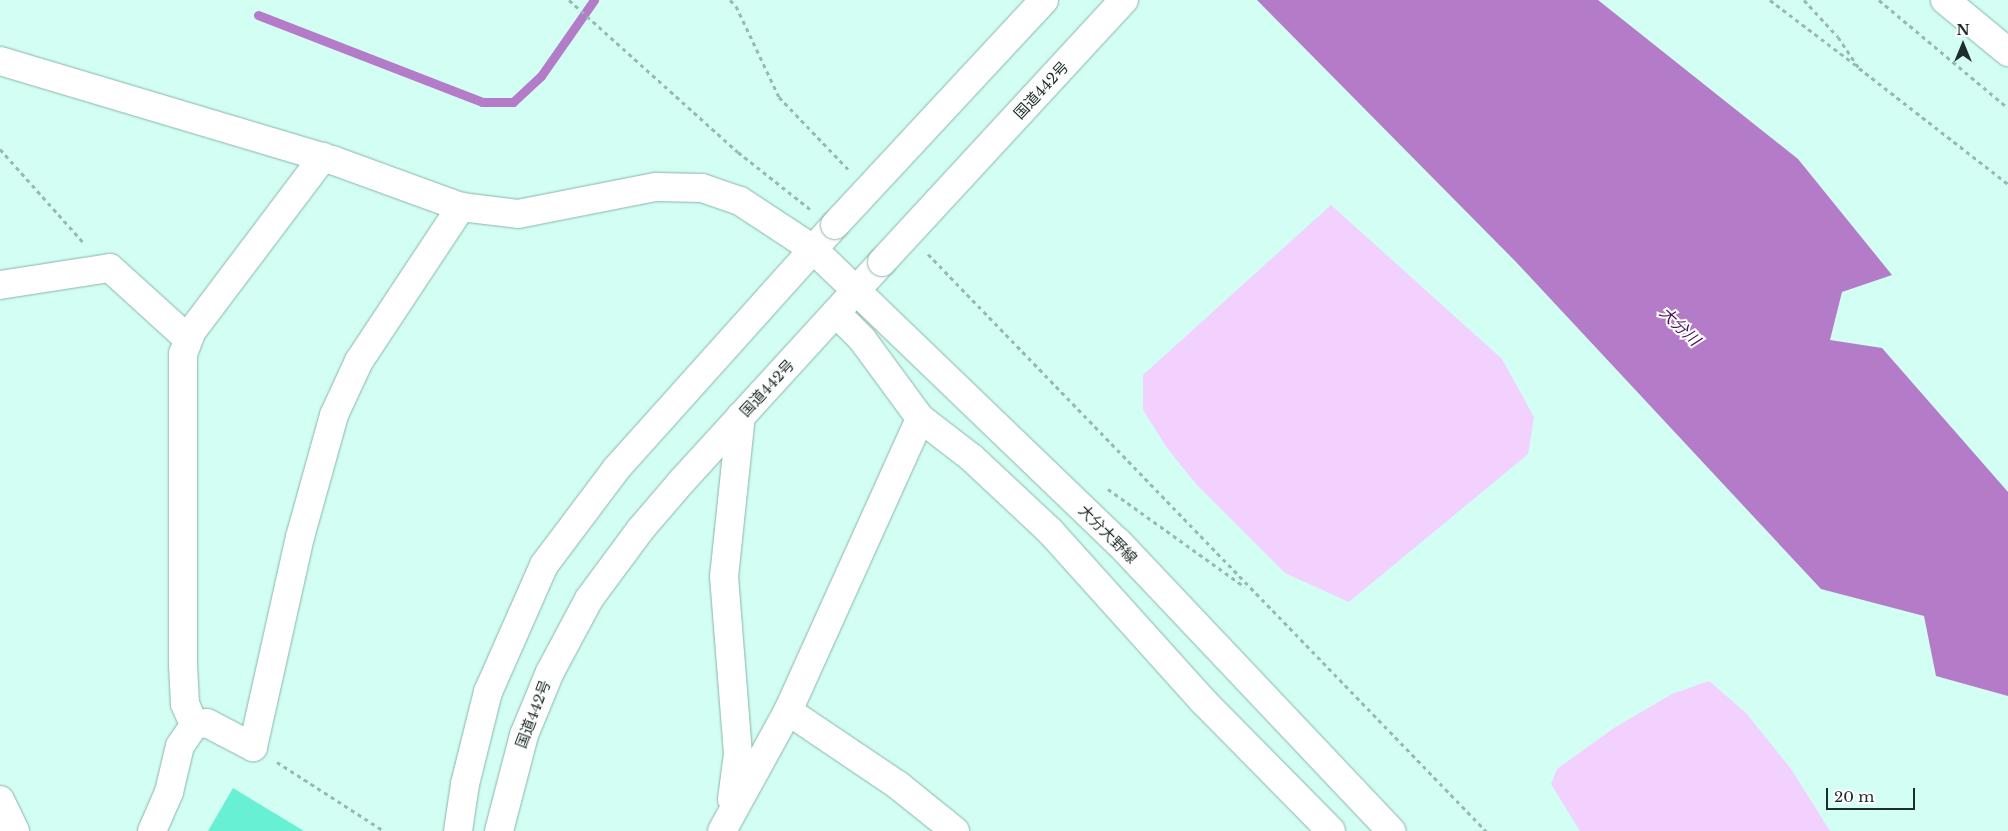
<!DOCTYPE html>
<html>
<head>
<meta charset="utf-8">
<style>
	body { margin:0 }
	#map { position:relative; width:2008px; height:831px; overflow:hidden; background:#d3fef3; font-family:"Libre Baskerville","Noto Sans JP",serif }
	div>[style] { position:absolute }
	.green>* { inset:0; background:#f2d1ff }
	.water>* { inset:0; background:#b47cc8 }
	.stream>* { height:9px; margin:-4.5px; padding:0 4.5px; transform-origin:4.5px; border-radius:4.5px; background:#b47cc8 }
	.building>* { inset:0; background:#68f0d5 }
	.path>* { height:3px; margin-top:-1.5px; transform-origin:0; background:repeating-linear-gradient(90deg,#97b9b1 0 4px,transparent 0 8px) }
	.roads { filter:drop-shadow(0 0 1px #8bb4aa) drop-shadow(0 0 1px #8bb4aa) }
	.minor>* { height:28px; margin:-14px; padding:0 14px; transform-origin:14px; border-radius:14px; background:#fff }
	.tertiary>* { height:28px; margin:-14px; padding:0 14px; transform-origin:14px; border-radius:14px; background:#fff }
	.primary>* { height:28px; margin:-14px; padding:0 14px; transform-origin:14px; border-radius:14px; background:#fff }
	.trunk>* { height:28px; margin:-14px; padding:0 14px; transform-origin:14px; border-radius:14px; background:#fff }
	.bridges { filter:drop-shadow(0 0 1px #8bb4aa) drop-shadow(0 0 1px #8bb4aa) }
	.trunk-bridge>* { height:28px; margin:-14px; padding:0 14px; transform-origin:14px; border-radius:14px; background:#fff }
	span { translate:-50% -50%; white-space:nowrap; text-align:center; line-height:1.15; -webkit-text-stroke:4px #fff; paint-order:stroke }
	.street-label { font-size:15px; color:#1d2d29 }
	.water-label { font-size:16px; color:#471258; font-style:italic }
	.north { position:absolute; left:1938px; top:20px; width:50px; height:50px; -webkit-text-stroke:4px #fff; paint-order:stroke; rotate:0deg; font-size:14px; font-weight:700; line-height:20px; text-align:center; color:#1d2d29 }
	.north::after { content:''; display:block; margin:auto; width:18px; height:22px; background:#1d2d29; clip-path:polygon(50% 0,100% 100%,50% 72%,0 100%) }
	.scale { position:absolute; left:1826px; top:788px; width:89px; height:22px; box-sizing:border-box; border:2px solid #1d2d29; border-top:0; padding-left:6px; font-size:15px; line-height:18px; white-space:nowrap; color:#1d2d29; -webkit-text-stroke:4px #fff; paint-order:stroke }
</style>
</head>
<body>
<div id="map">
	<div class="green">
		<i style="clip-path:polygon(1331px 205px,1502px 359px,1534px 417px,1528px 454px,1349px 602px,1285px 573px,1197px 485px,1167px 448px,1143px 410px,1143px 375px)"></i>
		<i style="clip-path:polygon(1709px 681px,1746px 713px,1791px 769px,1830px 831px,1580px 831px,1551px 784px,1557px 769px,1614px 728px,1672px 694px)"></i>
	</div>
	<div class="water">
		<i style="clip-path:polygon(1257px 0,1598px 0,1798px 159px,1892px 275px,1842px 292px,1830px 340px,1882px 348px,2008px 492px,2008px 696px,1936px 676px,1924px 616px,1821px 589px,1517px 263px)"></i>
	</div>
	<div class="stream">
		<i style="left:258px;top:15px;width:240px;rotate:21.2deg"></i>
		<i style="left:482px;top:102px;width:31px"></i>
		<i style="left:513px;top:102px;width:38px;rotate:-43deg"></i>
		<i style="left:541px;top:76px;width:93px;rotate:-55.1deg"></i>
	</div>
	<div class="building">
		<i style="clip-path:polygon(233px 788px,304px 831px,208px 831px)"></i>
	</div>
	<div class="path">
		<i style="left:569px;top:0;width:227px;rotate:42deg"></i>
		<i style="left:738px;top:152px;width:92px;rotate:38.4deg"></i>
		<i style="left:730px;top:0;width:8px;rotate:45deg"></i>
		<i style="left:736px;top:6px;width:101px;rotate:64.7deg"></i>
		<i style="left:779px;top:97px;width:100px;rotate:46.2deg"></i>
		<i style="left:1770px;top:0;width:109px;rotate:37.2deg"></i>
		<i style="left:1804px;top:0;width:50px;rotate:47.4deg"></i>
		<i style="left:1838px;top:37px;width:37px;rotate:56deg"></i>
		<i style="left:1859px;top:68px;width:189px;rotate:37.9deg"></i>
		<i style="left:1879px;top:0;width:168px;rotate:39.9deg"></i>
		<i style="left:0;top:149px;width:125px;rotate:48.3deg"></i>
		<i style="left:928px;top:254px;width:803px;rotate:45.96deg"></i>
		<i style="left:1108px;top:489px;width:168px;rotate:35.6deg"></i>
		<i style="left:277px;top:762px;width:127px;rotate:32.8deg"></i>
	</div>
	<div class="roads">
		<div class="minor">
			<i style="left:0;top:285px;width:111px;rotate:-8.8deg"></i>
			<i style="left:110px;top:268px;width:105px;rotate:42.3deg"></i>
			<i style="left:836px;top:313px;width:37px;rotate:45deg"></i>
			<i style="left:862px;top:339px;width:98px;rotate:53.7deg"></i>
			<i style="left:920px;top:418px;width:66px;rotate:37.6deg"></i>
			<i style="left:972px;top:458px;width:107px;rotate:43.1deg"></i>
			<i style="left:1050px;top:531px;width:229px;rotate:48deg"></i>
			<i style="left:1203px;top:701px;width:182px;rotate:45.4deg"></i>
			<i style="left:788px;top:711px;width:134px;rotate:34deg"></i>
			<i style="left:899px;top:786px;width:72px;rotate:38.8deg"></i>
			<i style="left:194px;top:725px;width:23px;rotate:-113deg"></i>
			<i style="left:185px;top:704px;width:40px;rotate:-92.9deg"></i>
			<i style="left:183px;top:664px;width:310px;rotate:-90deg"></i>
			<i style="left:183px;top:354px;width:25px;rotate:-69deg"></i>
			<i style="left:192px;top:331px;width:218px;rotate:-53deg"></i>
			<i style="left:732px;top:799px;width:45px;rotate:-82.4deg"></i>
			<i style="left:738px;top:754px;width:178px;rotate:-94.5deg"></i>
			<i style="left:724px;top:577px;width:162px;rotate:-84deg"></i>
			<i style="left:0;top:800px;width:34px;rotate:64deg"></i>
			<i style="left:152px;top:831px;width:43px;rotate:-66.4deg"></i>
			<i style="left:169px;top:792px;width:47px;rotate:-76.6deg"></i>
			<i style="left:180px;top:746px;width:25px;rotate:-56deg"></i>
			<i style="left:194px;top:725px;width:13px;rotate:-9deg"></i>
			<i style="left:207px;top:723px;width:52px;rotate:27.6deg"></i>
			<i style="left:253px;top:747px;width:215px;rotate:-77.4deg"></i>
			<i style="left:300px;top:537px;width:127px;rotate:-74.4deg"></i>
			<i style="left:334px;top:415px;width:60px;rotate:-65.2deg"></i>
			<i style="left:359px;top:361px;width:185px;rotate:-56.5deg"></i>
			<i style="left:722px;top:831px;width:137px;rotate:-61.2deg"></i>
			<i style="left:788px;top:711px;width:321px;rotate:-65.7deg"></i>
		</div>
		<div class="tertiary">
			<i style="left:1945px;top:0;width:82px;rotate:39.5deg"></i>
			<i style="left:0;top:61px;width:346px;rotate:16.6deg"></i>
			<i style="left:332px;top:160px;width:137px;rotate:20deg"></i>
			<i style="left:461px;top:207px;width:57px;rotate:7deg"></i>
			<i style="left:518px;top:214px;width:141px;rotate:-11.1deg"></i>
			<i style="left:656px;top:187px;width:46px;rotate:1.2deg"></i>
			<i style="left:702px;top:188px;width:40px;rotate:18.9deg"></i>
			<i style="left:740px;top:201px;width:87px;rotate:33.3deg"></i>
		</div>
		<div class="primary">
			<i style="left:813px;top:249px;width:423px;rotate:43.9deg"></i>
			<i style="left:1118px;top:542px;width:398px;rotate:46.6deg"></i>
		</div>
		<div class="trunk">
			<i style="left:458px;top:831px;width:48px;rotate:-81.5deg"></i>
			<i style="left:465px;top:784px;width:95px;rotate:-76deg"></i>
			<i style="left:488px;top:692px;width:139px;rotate:-66.2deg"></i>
			<i style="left:544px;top:565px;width:120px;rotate:-53.1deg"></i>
			<i style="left:616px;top:469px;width:328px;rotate:-48.1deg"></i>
			<i style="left:499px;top:831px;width:99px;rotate:-75.4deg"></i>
			<i style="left:524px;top:735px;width:68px;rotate:-67.6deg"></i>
			<i style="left:550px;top:672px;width:83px;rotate:-61.9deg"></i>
			<i style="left:589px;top:599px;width:86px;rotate:-53.5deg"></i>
			<i style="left:640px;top:530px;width:65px;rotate:-49.4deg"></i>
			<i style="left:682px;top:481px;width:297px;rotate:-47.6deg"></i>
		</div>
	</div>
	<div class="bridges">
		<div class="trunk-bridge">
			<i style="left:835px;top:225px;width:307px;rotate:-47.1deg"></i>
			<i style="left:882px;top:262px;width:357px;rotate:-47.3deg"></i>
		</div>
	</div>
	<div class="street-label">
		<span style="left:1041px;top:90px;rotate:-47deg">国道442号</span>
		<span style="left:767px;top:388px;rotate:-47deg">国道442号</span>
		<span style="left:1108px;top:534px;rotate:45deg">大分大野線</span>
		<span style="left:533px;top:714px;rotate:-69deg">国道442号</span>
	</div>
	<div class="water-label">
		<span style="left:1680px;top:326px;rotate:43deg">大分川</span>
	</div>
	<div class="north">N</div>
	<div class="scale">20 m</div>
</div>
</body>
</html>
